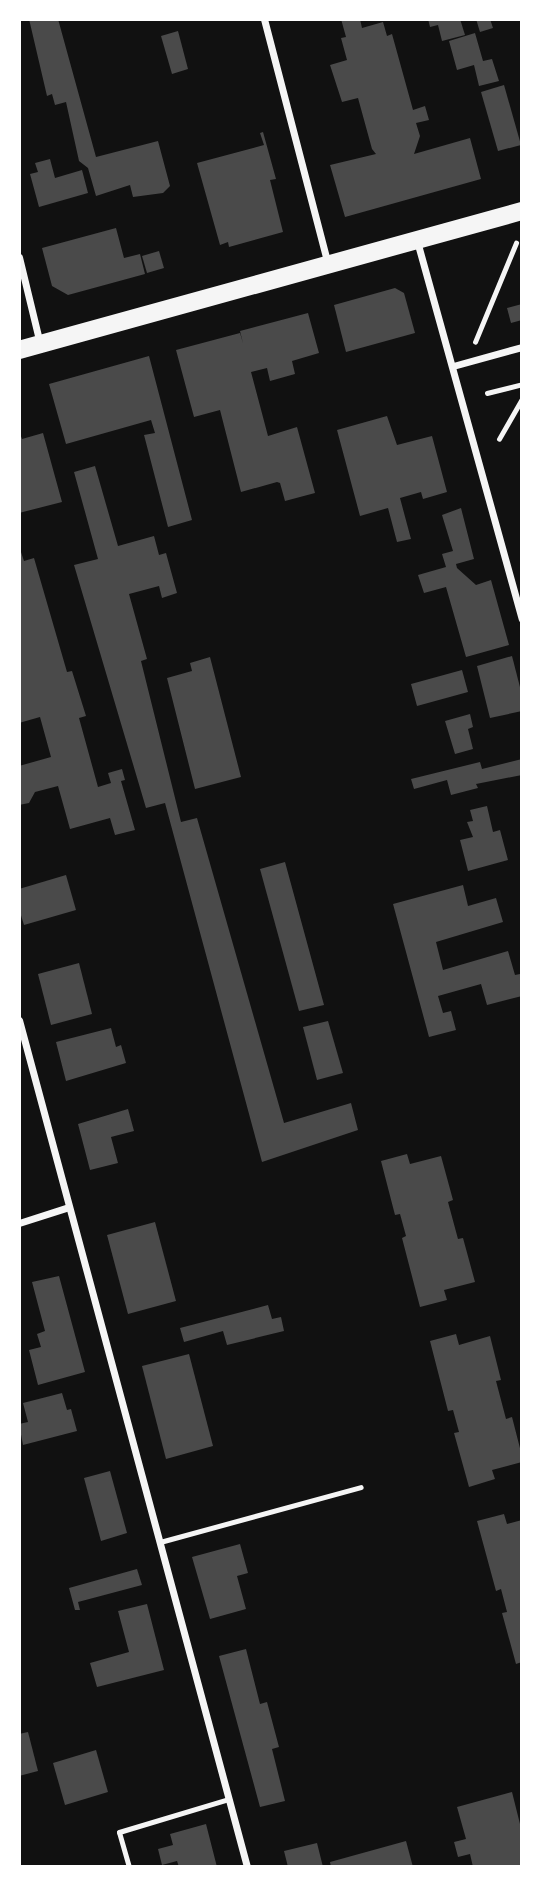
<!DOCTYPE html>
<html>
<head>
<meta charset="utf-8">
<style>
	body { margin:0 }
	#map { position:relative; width:541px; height:1886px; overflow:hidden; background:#111; font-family:"Golos Text",sans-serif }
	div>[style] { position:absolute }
	.building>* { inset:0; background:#4a4a4a }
	.path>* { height:4.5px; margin:-2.25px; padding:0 2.25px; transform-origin:2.25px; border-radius:2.25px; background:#f5f5f5 }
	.service>* { height:5px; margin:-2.5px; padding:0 2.5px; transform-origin:2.5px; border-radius:2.5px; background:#f5f5f5 }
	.minor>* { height:7px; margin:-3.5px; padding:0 3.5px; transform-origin:3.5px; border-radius:3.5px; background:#f5f5f5 }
	.primary>* { height:18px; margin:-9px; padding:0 9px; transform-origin:9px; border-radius:9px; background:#f5f5f5 }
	span { translate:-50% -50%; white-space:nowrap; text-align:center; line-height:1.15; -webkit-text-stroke:6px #fff; paint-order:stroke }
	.frame { position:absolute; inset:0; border:21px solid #fff; pointer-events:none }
</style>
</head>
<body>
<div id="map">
	<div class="building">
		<i style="clip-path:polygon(29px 19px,58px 19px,96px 157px,158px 141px,170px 186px,163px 193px,133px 197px,130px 185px,96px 196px,88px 168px,79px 161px,66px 102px,55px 105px,52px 94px,47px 96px)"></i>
		<i style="clip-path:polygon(341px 19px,360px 19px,362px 28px,383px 22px,387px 36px,392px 34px,413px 110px,425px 106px,429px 120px,416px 123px,420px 136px,414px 154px,470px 138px,481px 179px,345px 217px,330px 165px,376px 154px,372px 149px,358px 98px,342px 102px,330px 65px,347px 60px,341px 38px,346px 37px)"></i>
		<i style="clip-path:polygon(428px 19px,460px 19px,465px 35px,442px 41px,438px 25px,430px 27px)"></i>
		<i style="clip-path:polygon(476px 19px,490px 19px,493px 28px,480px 32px)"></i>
		<i style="clip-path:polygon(178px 31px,188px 69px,172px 74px,161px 36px)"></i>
		<i style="clip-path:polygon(475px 33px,483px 61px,492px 59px,499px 81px,479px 86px,474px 65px,457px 70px,449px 41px)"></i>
		<i style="clip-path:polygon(504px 85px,521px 145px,498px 151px,481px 92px)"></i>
		<i style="clip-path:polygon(263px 132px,276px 179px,270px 180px,283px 232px,229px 247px,228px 242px,220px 245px,197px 163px,264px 145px,260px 133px)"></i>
		<i style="clip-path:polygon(50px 159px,55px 178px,82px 170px,88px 193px,39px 207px,30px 174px,38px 172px,35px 163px)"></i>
		<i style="clip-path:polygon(116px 228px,124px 258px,140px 254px,145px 274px,68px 295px,52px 286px,42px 248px)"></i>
		<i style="clip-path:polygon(159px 251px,164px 268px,147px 273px,142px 256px)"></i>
		<i style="clip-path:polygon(395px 288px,404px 293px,415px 333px,346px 352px,334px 305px)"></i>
		<i style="clip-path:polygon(522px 304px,522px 320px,511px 323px,507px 308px)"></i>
		<i style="clip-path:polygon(308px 313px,319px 353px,292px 361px,295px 374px,270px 381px,267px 368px,251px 372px,268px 436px,297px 427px,315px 493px,285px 501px,280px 483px,277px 482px,241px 492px,220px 410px,194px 417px,176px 350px,240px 333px,243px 343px,240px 331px)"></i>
		<i style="clip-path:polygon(149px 356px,192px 520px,168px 527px,144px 435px,155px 433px,151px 420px,66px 444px,49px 384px)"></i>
		<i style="clip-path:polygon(387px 416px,397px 445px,432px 436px,447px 492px,423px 499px,421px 492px,400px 498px,411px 539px,397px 542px,388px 508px,360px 516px,337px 430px)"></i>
		<i style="clip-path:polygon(19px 431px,22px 439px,43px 433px,62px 502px,19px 513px)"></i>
		<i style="clip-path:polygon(95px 466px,118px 546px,154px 536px,159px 555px,166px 553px,177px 593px,162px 598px,159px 586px,129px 594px,147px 659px,141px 661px,181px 822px,197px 818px,284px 1123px,351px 1103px,358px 1130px,262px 1162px,165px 803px,146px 808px,74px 565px,98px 559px,74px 472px)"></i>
		<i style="clip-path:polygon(461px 508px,474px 559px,456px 564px,457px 568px,476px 585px,491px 580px,509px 645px,466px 657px,446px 587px,424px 593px,418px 575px,446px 567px,442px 554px,453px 551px,442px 515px)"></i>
		<i style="clip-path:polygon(20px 549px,24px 561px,34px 558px,67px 672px,72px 671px,86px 716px,79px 718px,98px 787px,111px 783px,108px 773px,122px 769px,125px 780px,121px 781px,135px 830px,115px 835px,110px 818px,70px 829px,58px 786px,35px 792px,29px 803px,19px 805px,19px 766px,51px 757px,40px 717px,19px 723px)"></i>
		<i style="clip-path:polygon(512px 656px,522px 695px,522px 711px,490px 718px,477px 666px)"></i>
		<i style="clip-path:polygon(210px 657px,241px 777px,195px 789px,167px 678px,192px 671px,190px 663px)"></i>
		<i style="clip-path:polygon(462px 670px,468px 692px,417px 706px,411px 684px)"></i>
		<i style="clip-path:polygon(470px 714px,473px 727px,468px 729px,473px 749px,455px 754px,445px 721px)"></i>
		<i style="clip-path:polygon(522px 759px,522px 775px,476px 784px,478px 788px,451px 795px,447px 780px,414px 789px,411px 779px,480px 762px,482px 769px)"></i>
		<i style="clip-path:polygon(487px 806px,493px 832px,500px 830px,508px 860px,468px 871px,460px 840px,473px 837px,467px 822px,473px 821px,470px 810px)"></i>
		<i style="clip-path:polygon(285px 862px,324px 1005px,299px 1011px,260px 869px)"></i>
		<i style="clip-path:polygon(66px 875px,76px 910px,24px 925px,19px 909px,19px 889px)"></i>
		<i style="clip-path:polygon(463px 885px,468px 906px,496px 898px,503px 922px,436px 942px,443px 970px,508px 951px,515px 975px,520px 974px,522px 996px,487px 1005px,481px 984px,438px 996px,443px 1013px,451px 1011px,456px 1030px,429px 1037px,393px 904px)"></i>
		<i style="clip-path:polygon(79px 963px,92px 1014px,51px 1025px,38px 974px)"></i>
		<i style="clip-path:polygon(328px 1021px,343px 1073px,317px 1080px,303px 1027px)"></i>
		<i style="clip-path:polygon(111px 1028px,116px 1047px,121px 1045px,126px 1063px,66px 1081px,56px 1042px)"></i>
		<i style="clip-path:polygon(128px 1109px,134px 1131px,111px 1137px,118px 1163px,90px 1170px,78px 1124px)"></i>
		<i style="clip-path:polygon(407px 1154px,410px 1164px,441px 1156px,453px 1200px,448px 1202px,458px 1239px,463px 1238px,475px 1282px,444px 1290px,447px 1300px,420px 1307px,402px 1238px,406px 1236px,400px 1214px,395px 1215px,381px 1161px)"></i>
		<i style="clip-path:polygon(155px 1222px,176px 1301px,128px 1314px,107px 1235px)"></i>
		<i style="clip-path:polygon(59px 1276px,85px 1372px,38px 1385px,29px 1350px,41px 1347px,37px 1334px,45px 1331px,32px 1282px)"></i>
		<i style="clip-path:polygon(268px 1305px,272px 1319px,281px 1317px,284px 1331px,227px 1345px,223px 1331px,184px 1342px,180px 1328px)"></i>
		<i style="clip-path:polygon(456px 1334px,459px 1345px,490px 1336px,501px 1380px,496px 1381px,506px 1419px,512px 1417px,522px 1456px,522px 1462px,492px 1470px,495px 1479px,469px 1487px,454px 1433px,459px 1432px,453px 1410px,448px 1411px,430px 1341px)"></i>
		<i style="clip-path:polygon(189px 1354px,213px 1446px,166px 1459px,142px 1366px)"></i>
		<i style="clip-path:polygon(62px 1393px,67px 1410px,71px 1409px,77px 1431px,23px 1445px,19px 1424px,28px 1422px,23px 1403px)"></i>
		<i style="clip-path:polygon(110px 1471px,127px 1533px,101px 1541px,84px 1478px)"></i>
		<i style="clip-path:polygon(504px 1514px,507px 1524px,522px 1520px,522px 1662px,516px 1664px,502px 1613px,507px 1612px,501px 1589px,496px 1591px,477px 1521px)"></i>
		<i style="clip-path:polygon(240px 1544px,248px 1573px,237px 1576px,246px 1609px,210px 1619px,192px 1557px)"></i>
		<i style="clip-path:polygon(137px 1569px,142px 1585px,78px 1602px,80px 1610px,75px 1610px,69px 1588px)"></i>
		<i style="clip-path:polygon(147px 1604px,164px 1670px,97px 1687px,90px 1663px,129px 1652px,118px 1611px)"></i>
		<i style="clip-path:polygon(246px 1649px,260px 1704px,267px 1702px,279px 1747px,272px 1749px,285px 1801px,260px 1807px,219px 1656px)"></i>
		<i style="clip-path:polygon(28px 1732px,38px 1771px,19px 1776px,19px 1734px)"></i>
		<i style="clip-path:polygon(96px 1750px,108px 1792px,65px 1805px,53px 1763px)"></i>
		<i style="clip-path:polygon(512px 1792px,522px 1832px,522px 1867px,473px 1867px,470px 1854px,458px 1857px,454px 1842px,466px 1839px,457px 1807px)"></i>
		<i style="clip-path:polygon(206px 1824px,217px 1867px,179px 1867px,177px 1861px,162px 1865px,158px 1849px,173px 1845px,170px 1834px)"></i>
		<i style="clip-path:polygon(406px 1841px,413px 1867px,331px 1867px,330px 1862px)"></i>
		<i style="clip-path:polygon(317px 1843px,323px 1867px,288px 1867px,284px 1851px)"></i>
	</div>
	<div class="path">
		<i style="left:475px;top:342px;width:107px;rotate:-67.5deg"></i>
		<i style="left:487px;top:393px;width:36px;rotate:-14deg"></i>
		<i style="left:499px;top:439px;width:46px;rotate:-60.1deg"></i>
	</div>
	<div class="service">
		<i style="left:160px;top:1542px;width:208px;rotate:-15.3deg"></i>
		<i style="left:129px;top:1867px;width:36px;rotate:-106deg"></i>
		<i style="left:119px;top:1832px;width:115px;rotate:-16.7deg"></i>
	</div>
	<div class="minor">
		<i style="left:264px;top:19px;width:253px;rotate:75.4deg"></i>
		<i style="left:417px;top:241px;width:392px;rotate:74.5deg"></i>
		<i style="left:19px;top:257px;width:89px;rotate:76.4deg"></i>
		<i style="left:453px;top:366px;width:72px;rotate:-15.4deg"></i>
		<i style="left:19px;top:1020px;width:877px;rotate:74.93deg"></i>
		<i style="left:19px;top:1223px;width:52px;rotate:-17.7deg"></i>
	</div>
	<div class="primary">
		<i style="left:19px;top:350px;width:522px;rotate:-15.45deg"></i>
	</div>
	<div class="frame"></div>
</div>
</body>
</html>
